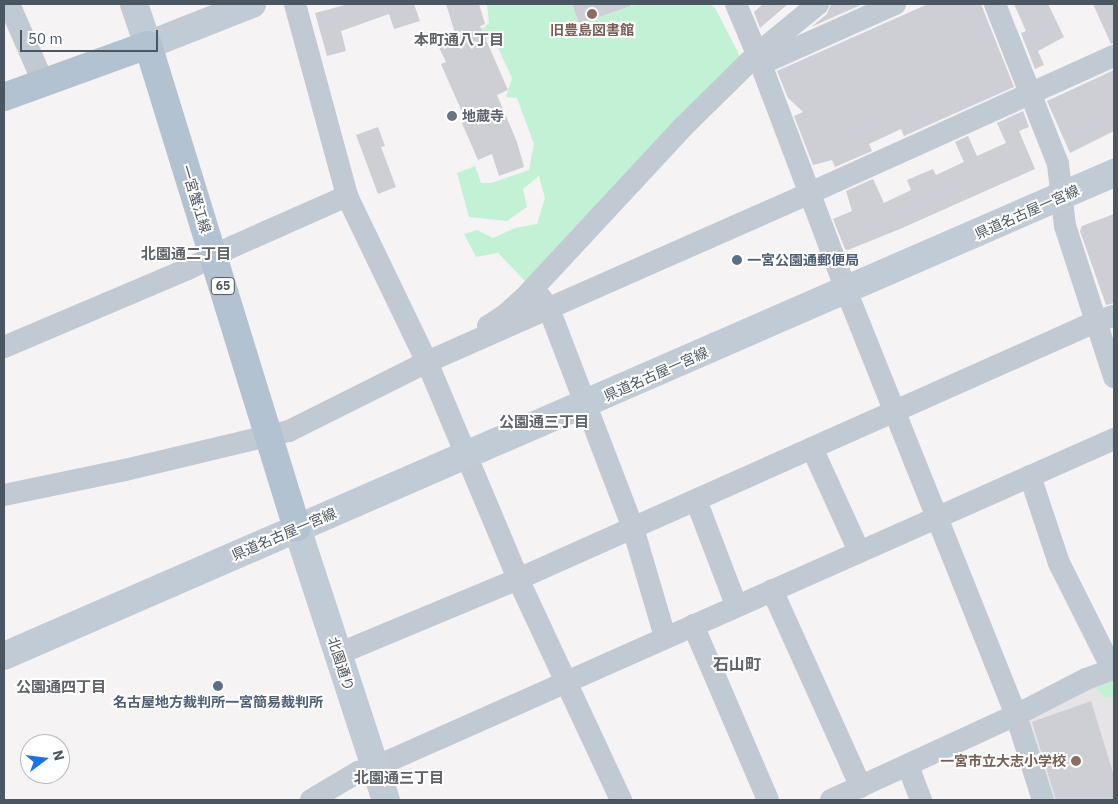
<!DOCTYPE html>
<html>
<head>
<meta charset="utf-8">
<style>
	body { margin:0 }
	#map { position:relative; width:1118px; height:804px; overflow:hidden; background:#f5f3f3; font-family:"IBM Plex Sans","Noto Sans JP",sans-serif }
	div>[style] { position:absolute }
	.education>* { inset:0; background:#e6e4e5 }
	.green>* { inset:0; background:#c3f1d5 }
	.building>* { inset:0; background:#cdcfd5 }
	.street>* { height:22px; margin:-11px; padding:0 11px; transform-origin:11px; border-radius:11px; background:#c1cad2 }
	.secondary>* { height:28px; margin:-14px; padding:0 14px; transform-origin:14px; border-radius:14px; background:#c1cbd6 }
	.primary>* { height:28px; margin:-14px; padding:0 14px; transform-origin:14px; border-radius:14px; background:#b3c2d1 }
	.dots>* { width:14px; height:14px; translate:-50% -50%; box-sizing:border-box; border:2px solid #fff; border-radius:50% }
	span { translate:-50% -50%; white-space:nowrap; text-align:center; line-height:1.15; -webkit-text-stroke:4px #fff; paint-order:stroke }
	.shield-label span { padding:1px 4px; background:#fff; border:1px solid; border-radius:4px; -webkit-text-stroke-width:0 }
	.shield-label { font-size:12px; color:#4a5661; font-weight:700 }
	.education-label { font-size:14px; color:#785e54; font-weight:700 }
	.right { translate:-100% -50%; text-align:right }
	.worship-label { font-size:14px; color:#5b616d; font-weight:700 }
	.left { translate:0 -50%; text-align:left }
	.street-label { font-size:14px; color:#4a5661 }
	.service-label { font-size:14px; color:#4e5e75; font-weight:700 }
	.neighbourhood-label { font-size:15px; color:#5f6368; font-weight:700 }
	.quarter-label { font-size:16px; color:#5f6368; font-weight:700 }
	.frame { position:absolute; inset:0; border:5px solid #4a5661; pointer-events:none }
	.north { position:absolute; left:20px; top:734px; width:50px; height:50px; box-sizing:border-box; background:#fff; border:1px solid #b7bbc0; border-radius:50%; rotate:75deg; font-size:14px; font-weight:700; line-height:20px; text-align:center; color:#4a5661 }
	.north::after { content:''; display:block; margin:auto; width:18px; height:22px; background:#1a73e8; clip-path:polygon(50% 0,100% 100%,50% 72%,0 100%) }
	.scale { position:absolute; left:20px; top:30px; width:138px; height:22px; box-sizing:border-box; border:2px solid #4a5661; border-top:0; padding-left:6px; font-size:15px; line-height:18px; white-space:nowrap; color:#4a5661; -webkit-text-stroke:4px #fff; paint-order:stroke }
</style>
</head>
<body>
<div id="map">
	<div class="education">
		<i style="clip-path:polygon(1114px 675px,1114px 800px,1050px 800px,1025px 721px)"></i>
	</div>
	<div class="green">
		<i style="clip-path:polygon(487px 4px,572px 4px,579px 24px,637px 4px,710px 4px,715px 8px,741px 58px,525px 281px,498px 253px,476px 257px,464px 234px,477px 230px,493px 238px,515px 228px,537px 224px,545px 198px,539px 176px,523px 189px,527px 207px,507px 221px,469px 217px,457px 173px,475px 166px,481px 183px,491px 183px,529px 170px,534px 144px,517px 98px,506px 97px,512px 78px,493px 37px,466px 47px,464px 36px,485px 27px,489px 23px)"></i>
		<i style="clip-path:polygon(1114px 681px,1114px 696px,1106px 698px,1095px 688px)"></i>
	</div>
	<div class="building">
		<i style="clip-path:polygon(349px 4px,414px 4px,420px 21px,394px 29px,389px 14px,341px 31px,346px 51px,327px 56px,315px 13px)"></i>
		<i style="clip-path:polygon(446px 4px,479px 4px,485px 24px,480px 26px,508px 90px,497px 95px,517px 142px,524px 167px,499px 176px,492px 154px,478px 160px,461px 121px,465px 119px,441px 64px,446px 62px,436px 41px,455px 33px)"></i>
		<i style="clip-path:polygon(572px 4px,631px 4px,631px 6px,579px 24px)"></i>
		<i style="clip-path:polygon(763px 4px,788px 4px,760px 28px,754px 12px)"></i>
		<i style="clip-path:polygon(831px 4px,863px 4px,811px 27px,827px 14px)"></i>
		<i style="clip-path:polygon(928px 4px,981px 4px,1014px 87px,904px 136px,901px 129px,869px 144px,872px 151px,835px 167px,832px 160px,813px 165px,794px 116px,803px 112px,788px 98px,777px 71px)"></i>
		<i style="clip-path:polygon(1014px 4px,1048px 4px,1064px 37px,1038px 51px,1044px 65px,1035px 69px,1021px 33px,1026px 31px)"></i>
		<i style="clip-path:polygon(1093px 4px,1114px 4px,1114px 43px,1111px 44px)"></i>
		<i style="clip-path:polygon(1114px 70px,1114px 131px,1070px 153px,1047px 101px)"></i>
		<i style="clip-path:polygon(1023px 111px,1029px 127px,1019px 131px,1035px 169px,900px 229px,848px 250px,845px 249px,833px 219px,852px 211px,846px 191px,873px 179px,884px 203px,911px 190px,907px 180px,933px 169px,936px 175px,964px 162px,955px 142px,968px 136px,977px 156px,1006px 143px,997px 123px)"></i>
		<i style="clip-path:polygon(378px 127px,385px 146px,381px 147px,396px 187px,378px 194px,356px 135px)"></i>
		<i style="clip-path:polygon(1114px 214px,1114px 303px,1106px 305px,1080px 231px,1082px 226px)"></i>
		<i style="clip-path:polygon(1091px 701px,1114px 776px,1114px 800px,1056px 800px,1032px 722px)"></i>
	</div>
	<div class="street">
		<i style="left:9px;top:4px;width:87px;rotate:66.4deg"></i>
		<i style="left:295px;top:4px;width:199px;rotate:74.8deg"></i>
		<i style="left:347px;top:196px;width:184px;rotate:64.3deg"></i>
		<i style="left:427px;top:362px;width:235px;rotate:67.2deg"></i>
		<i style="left:518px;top:579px;width:244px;rotate:65deg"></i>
		<i style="left:736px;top:4px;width:54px;rotate:67.2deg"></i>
		<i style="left:757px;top:54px;width:252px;rotate:69.3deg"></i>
		<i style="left:846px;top:290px;width:458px;rotate:68.2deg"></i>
		<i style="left:1016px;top:715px;width:89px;rotate:72.4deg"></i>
		<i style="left:995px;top:4px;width:172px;rotate:68.5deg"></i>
		<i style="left:1058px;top:164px;width:62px;rotate:83.6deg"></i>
		<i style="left:1065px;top:226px;width:159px;rotate:72deg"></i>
		<i style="left:761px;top:64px;width:147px;rotate:-24.1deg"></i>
		<i style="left:541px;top:298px;width:14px;rotate:54deg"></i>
		<i style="left:549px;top:309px;width:235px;rotate:69deg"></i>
		<i style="left:633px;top:528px;width:114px;rotate:73.6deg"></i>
		<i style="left:488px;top:326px;width:19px;rotate:-32deg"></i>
		<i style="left:504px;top:316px;width:30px;rotate:-42deg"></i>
		<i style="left:526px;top:296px;width:231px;rotate:-47.1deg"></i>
		<i style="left:683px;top:127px;width:104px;rotate:-44.6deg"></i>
		<i style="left:757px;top:54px;width:79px;rotate:-39.3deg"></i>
		<i style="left:4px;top:347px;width:200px;rotate:-23deg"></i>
		<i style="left:188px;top:269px;width:51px;rotate:-26.6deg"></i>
		<i style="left:234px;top:246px;width:124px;rotate:-23.9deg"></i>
		<i style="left:812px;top:448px;width:113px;rotate:65.5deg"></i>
		<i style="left:1030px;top:476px;width:92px;rotate:71.6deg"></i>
		<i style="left:1059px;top:563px;width:119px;rotate:63.4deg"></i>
		<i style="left:4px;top:495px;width:124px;rotate:-11.7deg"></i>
		<i style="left:125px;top:470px;width:169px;rotate:-13.4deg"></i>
		<i style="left:289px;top:431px;width:154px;rotate:-26.6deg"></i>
		<i style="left:427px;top:362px;width:419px;rotate:-23.8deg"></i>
		<i style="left:810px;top:193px;width:333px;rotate:-24.3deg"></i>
		<i style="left:696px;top:500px;width:112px;rotate:69.1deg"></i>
		<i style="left:772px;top:590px;width:216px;rotate:65.7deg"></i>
		<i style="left:693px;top:625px;width:190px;rotate:66.8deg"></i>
		<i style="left:338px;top:654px;width:195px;rotate:-22.6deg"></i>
		<i style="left:518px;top:579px;width:632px;rotate:-24.01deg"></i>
		<i style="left:1095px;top:322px;width:20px;rotate:-18deg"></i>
		<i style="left:908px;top:766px;width:36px;rotate:69deg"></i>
		<i style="left:311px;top:800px;width:55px;rotate:-30.8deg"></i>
		<i style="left:358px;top:772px;width:18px;rotate:-16deg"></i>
		<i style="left:375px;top:767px;width:809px;rotate:-23.93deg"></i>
		<i style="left:831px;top:800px;width:204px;rotate:-24.7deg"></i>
		<i style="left:1016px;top:715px;width:79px;rotate:-27.2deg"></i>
		<i style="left:1086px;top:679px;width:30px;rotate:-20deg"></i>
	</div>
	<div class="secondary">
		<i style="left:134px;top:4px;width:43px;rotate:71.1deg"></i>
		<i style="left:148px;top:45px;width:112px;rotate:-21.5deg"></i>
		<i style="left:297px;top:528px;width:286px;rotate:71.9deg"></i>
		<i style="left:4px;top:656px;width:1211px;rotate:-23.52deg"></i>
	</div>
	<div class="primary">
		<i style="left:4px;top:97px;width:153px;rotate:-19.9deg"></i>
		<i style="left:148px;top:45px;width:505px;rotate:72.86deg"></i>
	</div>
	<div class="dots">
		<i style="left:592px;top:14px;background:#8d6e63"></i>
		<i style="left:452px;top:116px;background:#6b7280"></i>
		<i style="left:737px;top:260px;background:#5c6f8a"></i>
		<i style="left:218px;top:686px;background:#5c6f8a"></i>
		<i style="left:1076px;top:761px;background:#8d6e63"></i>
	</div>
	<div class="shield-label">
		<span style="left:223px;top:286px">65</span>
	</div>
	<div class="education-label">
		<span style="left:592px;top:30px">旧豊島図書館</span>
		<span class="right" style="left:1066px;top:761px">一宮市立大志小学校</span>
	</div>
	<div class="worship-label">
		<span class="left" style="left:462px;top:116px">地蔵寺</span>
	</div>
	<div class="street-label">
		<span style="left:196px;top:199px;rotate:73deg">一宮蟹江線</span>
		<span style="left:1027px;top:212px;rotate:-24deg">県道名古屋一宮線</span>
		<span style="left:656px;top:374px;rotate:-24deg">県道名古屋一宮線</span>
		<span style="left:284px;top:534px;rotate:-23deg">県道名古屋一宮線</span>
		<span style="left:341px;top:664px;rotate:72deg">北園通り</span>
	</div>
	<div class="service-label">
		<span class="left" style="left:747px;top:260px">一宮公園通郵便局</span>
		<span style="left:218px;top:702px">名古屋地方裁判所一宮簡易裁判所</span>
	</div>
	<div class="neighbourhood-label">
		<span style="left:459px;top:40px">本町通八丁目</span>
		<span style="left:186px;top:254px">北園通二丁目</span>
		<span style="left:544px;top:422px">公園通三丁目</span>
		<span style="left:61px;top:687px">公園通四丁目</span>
		<span style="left:399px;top:778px">北園通三丁目</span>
	</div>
	<div class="quarter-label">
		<span style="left:737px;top:664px">石山町</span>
	</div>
	<div class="frame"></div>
	<div class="north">N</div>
	<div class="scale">50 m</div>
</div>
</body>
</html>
